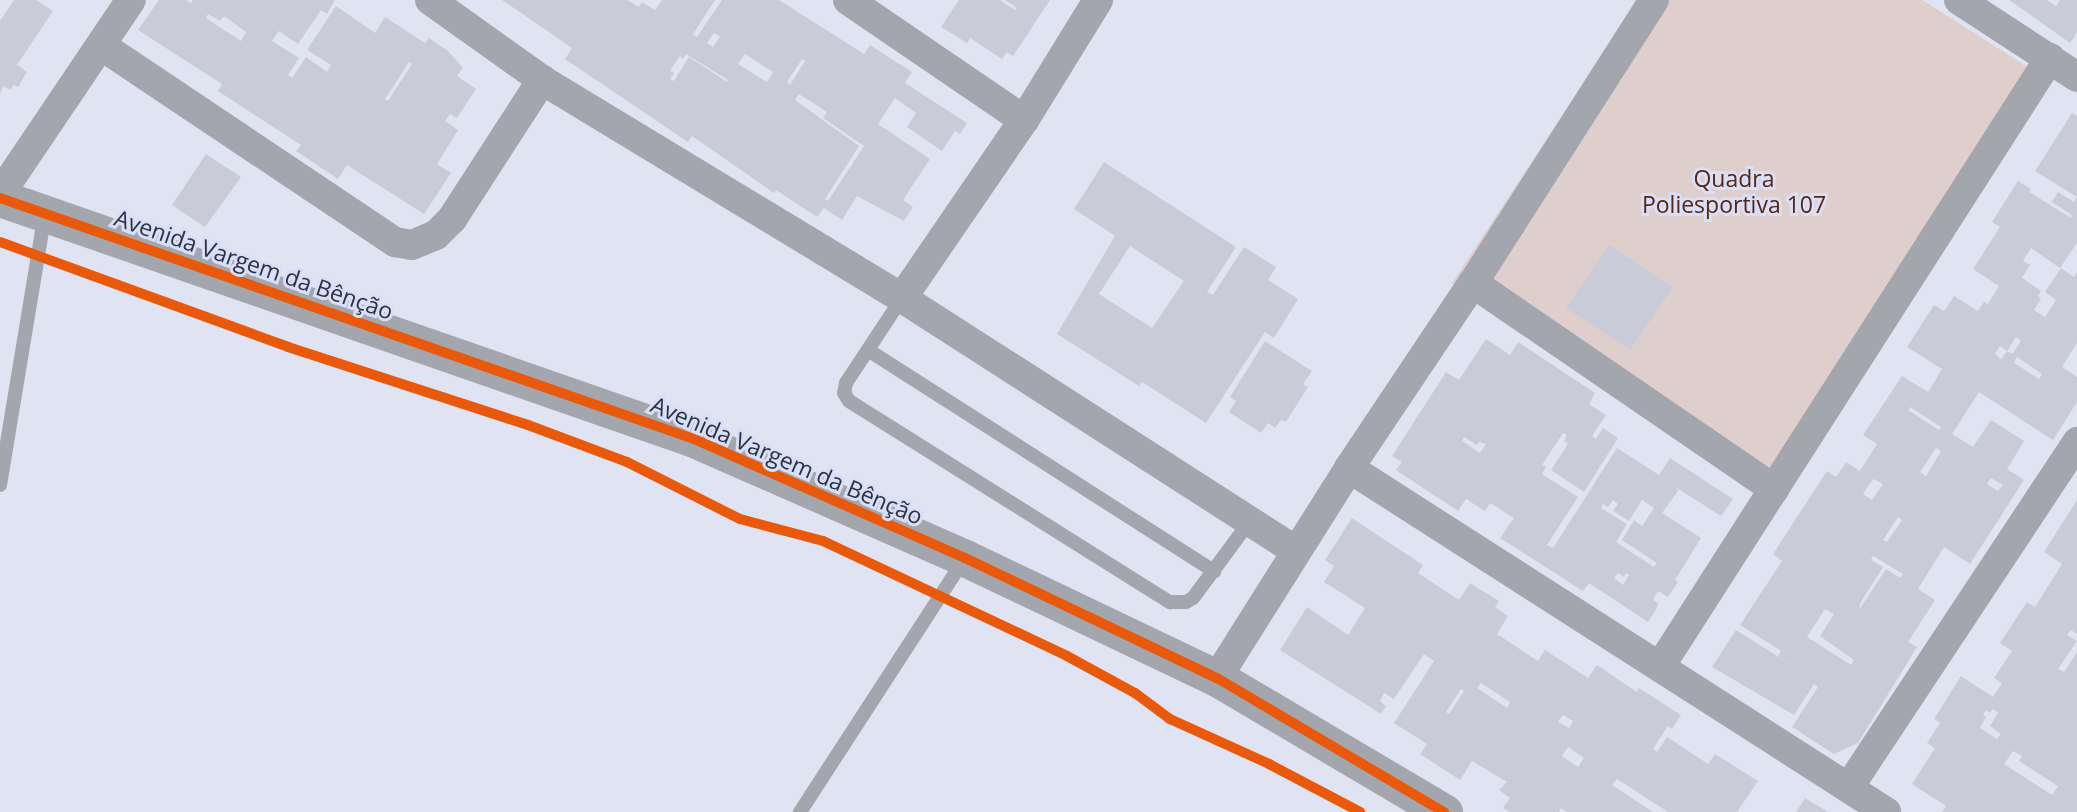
<!DOCTYPE html>
<html>
<head>
<meta charset="utf-8">
<style>
	body { margin:0 }
	#map { position:relative; width:2077px; height:812px; overflow:hidden; background:#e0e3f1; font-family:"Open Sans",sans-serif }
	div>[style] { position:absolute }
	.green>* { inset:0; background:#dececc }
	.building>* { inset:0; background:#c9ccd8 }
	.service>* { height:14px; margin:-7px; padding:0 7px; transform-origin:7px; border-radius:7px; background:#a4a6ad }
	.minor>* { height:30px; margin:-15px; padding:0 15px; transform-origin:15px; border-radius:15px; background:#a4a6ad }
	.tertiary>* { height:37px; margin:-18.5px; padding:0 18.5px; transform-origin:18.5px; border-radius:18.5px; background:#a4a6ad }
	.cycleway>* { height:10px; margin:-5px; padding:0 5px; transform-origin:5px; border-radius:5px; background:#e8590c }
	span { translate:-50% -50%; white-space:nowrap; text-align:center; line-height:1.15; -webkit-text-stroke:6px #d8dff9; paint-order:stroke }
	.park-label { font-size:23px; color:#5b260d }
	.street-label { font-size:23px; color:#30333f }
</style>
</head>
<body>
<div id="map">
	<div class="green">
		<i style="clip-path:polygon(1638px 0,1922px 0,2037px 73px,1757px 491px,1452px 283px)"></i>
	</div>
	<div class="building">
		<i style="clip-path:polygon(14px 0,36px 0,53px 11px,17px 65px,27px 72px,18px 87px,14px 85px,10px 90px,4px 86px,0 93px,0 21px)"></i>
		<i style="clip-path:polygon(evenodd,159px 0,186px 0,191px 3px,193px 0,335px 0,327px 14px,321px 10px,298px 44px,279px 31px,272px 41px,299px 58px,288px 75px,292px 78px,306px 57px,327px 72px,331px 65px,307px 50px,336px 6px,375px 33px,385px 17px,425px 43px,429px 38px,448px 51px,463px 68px,457px 76px,476px 89px,457px 118px,450px 114px,445px 121px,458px 130px,437px 164px,451px 173px,424px 214px,347px 165px,338px 179px,296px 151px,301px 145px,218px 91px,222px 84px,138px 30px,159px 0,208px 14px,220px 21px,224px 16px,246px 32px,241px 41px,206px 18px,208px 14px,159px 0,409px 62px,412px 64px,388px 101px,385px 99px,409px 62px)"></i>
		<i style="clip-path:polygon(evenodd,502px 0,627px 0,639px 7px,642px 2px,655px 10px,662px 0,715px 0,693px 34px,697px 37px,722px 0,779px 0,864px 54px,870px 45px,912px 72px,905px 83px,967px 123px,960px 134px,955px 131px,942px 151px,907px 127px,916px 113px,895px 98px,878px 124px,930px 159px,903px 200px,913px 207px,904px 221px,857px 196px,842px 220px,824px 208px,817px 217px,776px 190px,774px 193px,692px 136px,688px 142px,565px 59px,572px 48px,502px 0,714px 33px,720px 37px,713px 47px,707px 43px,714px 33px,502px 0,686px 54px,728px 80px,727px 82px,689px 57px,674px 81px,670px 79px,674px 73px,670px 71px,680px 56px,683px 59px,686px 54px,502px 0,745px 54px,773px 72px,767px 82px,738px 64px,745px 54px,502px 0,802px 59px,805px 61px,790px 85px,787px 82px,802px 59px,502px 0,799px 94px,827px 112px,823px 118px,864px 146px,828px 201px,825px 199px,859px 146px,795px 100px,799px 94px)"></i>
		<i style="clip-path:polygon(959px 0,1000px 0,1015px 10px,1017px 8px,1005px 0,1050px 0,1013px 56px,1007px 52px,1002px 59px,970px 38px,967px 43px,941px 27px)"></i>
		<i style="clip-path:polygon(2009px 0,2047px 0,2056px 6px,2060px 0,2077px 0,2077px 32px,2070px 43px)"></i>
		<i style="clip-path:polygon(evenodd,2072px 113px,2077px 116px,2077px 243px,2060px 268px,2031px 248px,2023px 261px,2030px 265px,2022px 278px,2041px 291px,2038px 296px,2041px 299px,2034px 310px,2045px 317px,2056px 300px,2045px 292px,2061px 268px,2074px 277px,2077px 272px,2077px 343px,2062px 367px,2077px 377px,2077px 402px,2053px 440px,1979px 392px,1952px 434px,1973px 447px,1991px 420px,2024px 441px,2007px 469px,2024px 480px,1970px 564px,1944px 547px,1918px 589px,1935px 600px,1908px 642px,1917px 647px,1858px 743px,1834px 754px,1792px 727px,1818px 687px,1814px 684px,1794px 715px,1712px 667px,1736px 630px,1809px 676px,1778px 656px,1781px 651px,1740px 625px,1782px 561px,1773px 554px,1827px 471px,1836px 477px,1846px 462px,1860px 471px,1877px 444px,1863px 435px,1902px 376px,1928px 392px,1942px 369px,1907px 347px,1934px 305px,1944px 311px,1954px 296px,1978px 311px,1984px 302px,1988px 304px,1999px 286px,1973px 269px,2000px 227px,1992px 222px,2018px 181px,2031px 189px,2029px 192px,2071px 218px,2072px 215px,2052px 202px,2058px 192px,2074px 202px,2077px 197px,2035px 171px,2072px 113px,2016px 337px,2021px 341px,2012px 354px,2007px 351px,2016px 337px,2072px 113px,2000px 346px,2007px 351px,2001px 359px,1995px 354px,2000px 346px,2072px 113px,2017px 357px,2042px 374px,2039px 379px,2014px 363px,2017px 357px,2072px 113px,1910px 407px,1941px 427px,1939px 430px,1908px 410px,1910px 407px,2072px 113px,1936px 448px,1941px 451px,1926px 476px,1920px 472px,1936px 448px,2072px 113px,1991px 478px,2003px 485px,1998px 491px,1987px 484px,1991px 478px,2072px 113px,1873px 479px,1883px 484px,1872px 500px,1863px 494px,1873px 479px,2072px 113px,1898px 517px,1902px 520px,1887px 542px,1883px 540px,1898px 517px,2072px 113px,1873px 556px,1903px 574px,1900px 578px,1886px 569px,1859px 610px,1861px 602px,1883px 567px,1871px 560px,1873px 556px,2072px 113px,1825px 609px,1834px 614px,1820px 636px,1854px 660px,1851px 665px,1807px 637px,1825px 609px)"></i>
		<i style="clip-path:polygon(206px 154px,241px 177px,205px 227px,172px 205px)"></i>
		<i style="clip-path:polygon(evenodd,1104px 162px,1236px 247px,1207px 292px,1213px 295px,1244px 247px,1276px 267px,1268px 280px,1298px 299px,1274px 338px,1265px 332px,1206px 423px,1142px 382px,1139px 386px,1057px 334px,1115px 236px,1074px 209px,1104px 162px,1130px 246px,1184px 281px,1152px 328px,1099px 294px,1130px 246px)"></i>
		<i style="clip-path:polygon(1609px 245px,1673px 287px,1630px 350px,1566px 308px)"></i>
		<i style="clip-path:polygon(evenodd,1486px 339px,1510px 355px,1518px 342px,1595px 393px,1589px 404px,1606px 415px,1592px 436px,1596px 439px,1603px 428px,1618px 438px,1584px 492px,1551px 470px,1568px 444px,1564px 441px,1567px 435px,1563px 433px,1542px 465px,1546px 467px,1542px 474px,1578px 497px,1547px 545px,1553px 548px,1617px 448px,1659px 475px,1670px 458px,1733px 499px,1721px 516px,1677px 488px,1678px 491px,1662px 513px,1701px 538px,1675px 580px,1678px 582px,1668px 597px,1658px 591px,1653px 600px,1658px 603px,1657px 608px,1648px 622px,1589px 583px,1583px 591px,1500px 538px,1514px 518px,1490px 503px,1485px 511px,1466px 499px,1458px 511px,1396px 470px,1402px 462px,1392px 456px,1446px 372px,1459px 380px,1486px 339px,1464px 437px,1477px 445px,1479px 442px,1486px 444px,1480px 453px,1462px 441px,1464px 437px,1486px 339px,1613px 500px,1618px 504px,1613px 511px,1629px 521px,1642px 500px,1654px 508px,1642px 526px,1634px 520px,1622px 540px,1657px 563px,1654px 567px,1616px 542px,1627px 524px,1601px 508px,1603px 504px,1608px 507px,1613px 500px,1486px 339px,1618px 573px,1624px 577px,1626px 573px,1629px 575px,1623px 585px,1614px 578px,1618px 573px)"></i>
		<i style="clip-path:polygon(1265px 341px,1312px 371px,1303px 384px,1308px 387px,1286px 422px,1281px 420px,1275px 428px,1268px 423px,1261px 433px,1229px 412px,1236px 401px,1230px 397px)"></i>
		<i style="clip-path:polygon(evenodd,2077px 500px,2077px 634px,2071px 630px,2067px 635px,2077px 641px,2058px 669px,2064px 672px,2077px 652px,2077px 812px,1942px 812px,1946px 806px,1912px 784px,1935px 748px,1927px 743px,1940px 723px,1934px 719px,1961px 676px,1993px 697px,2002px 683px,1994px 678px,2012px 651px,2000px 643px,2027px 602px,2035px 607px,2062px 564px,2044px 552px,2077px 500px,1993px 709px,1998px 713px,1990px 726px,2001px 734px,1997px 739px,1980px 728px,1986px 717px,1983px 715px,1986px 710px,1990px 713px,1993px 709px,2077px 500px,2013px 751px,2022px 756px,2019px 761px,2058px 786px,2052px 795px,2004px 764px,2013px 751px)"></i>
		<i style="clip-path:polygon(evenodd,1352px 518px,1423px 565px,1418px 573px,1459px 600px,1470px 583px,1499px 601px,1495px 607px,1508px 616px,1497px 634px,1538px 661px,1545px 650px,1588px 678px,1597px 665px,1637px 692px,1639px 688px,1681px 715px,1672px 729px,1668px 726px,1653px 749px,1657px 752px,1667px 737px,1708px 764px,1715px 754px,1758px 781px,1737px 812px,1668px 812px,1617px 779px,1612px 785px,1653px 812px,1567px 812px,1561px 808px,1559px 812px,1509px 812px,1503px 808px,1510px 798px,1499px 790px,1507px 782px,1472px 761px,1460px 780px,1420px 754px,1427px 744px,1394px 723px,1434px 661px,1424px 654px,1394px 699px,1384px 693px,1380px 701px,1386px 706px,1381px 714px,1280px 650px,1307px 607px,1348px 635px,1365px 608px,1324px 582px,1334px 566px,1325px 560px,1352px 518px,1481px 683px,1510px 702px,1507px 708px,1477px 688px,1481px 683px,1352px 518px,1461px 689px,1464px 691px,1449px 714px,1446px 712px,1461px 689px,1352px 518px,1563px 715px,1573px 721px,1569px 728px,1558px 722px,1563px 715px,1352px 518px,1568px 747px,1584px 758px,1578px 767px,1562px 756px,1568px 747px)"></i>
		<i style="clip-path:polygon(1805px 798px,1828px 812px,1796px 812px)"></i>
	</div>
	<div class="service">
		<i style="left:902px;top:298px;width:102px;rotate:123.4deg"></i>
		<i style="left:846px;top:383px;width:10px;rotate:101deg"></i>
		<i style="left:844px;top:393px;width:9px;rotate:58deg"></i>
		<i style="left:849px;top:401px;width:379px;rotate:32.1deg"></i>
		<i style="left:1170px;top:602px;width:16px"></i>
		<i style="left:1186px;top:602px;width:8px;rotate:-30deg"></i>
		<i style="left:1193px;top:598px;width:96px;rotate:-53.5deg"></i>
		<i style="left:868px;top:350px;width:411px;rotate:32.6deg"></i>
		<i style="left:0;top:485px;width:275px;rotate:-80.6deg"></i>
		<i style="left:800px;top:812px;width:302px;rotate:-57deg"></i>
	</div>
	<div class="minor">
		<i style="left:430px;top:0;width:138px;rotate:35.5deg"></i>
		<i style="left:542px;top:80px;width:421px;rotate:31.2deg"></i>
		<i style="left:902px;top:298px;width:468px;rotate:32.7deg"></i>
		<i style="left:848px;top:0;width:213px;rotate:34.3deg"></i>
		<i style="left:1959px;top:0;width:141px;rotate:33.1deg"></i>
		<i style="left:102px;top:46px;width:353px;rotate:33.8deg"></i>
		<i style="left:395px;top:242px;width:17px;rotate:10deg"></i>
		<i style="left:412px;top:245px;width:26px;rotate:-23deg"></i>
		<i style="left:436px;top:235px;width:23px;rotate:-45deg"></i>
		<i style="left:452px;top:219px;width:166px;rotate:-57.1deg"></i>
		<i style="left:0;top:194px;width:234px;rotate:-56deg"></i>
		<i style="left:1473px;top:283px;width:365px;rotate:34.4deg"></i>
		<i style="left:902px;top:298px;width:216px;rotate:-55.6deg"></i>
		<i style="left:1024px;top:120px;width:141px;rotate:-58.3deg"></i>
		<i style="left:1349px;top:468px;width:638px;rotate:32.64deg"></i>
		<i style="left:1661px;top:665px;width:721px;rotate:-57.35deg"></i>
		<i style="left:1217px;top:678px;width:248px;rotate:-57.8deg"></i>
		<i style="left:1349px;top:468px;width:223px;rotate:-56.2deg"></i>
		<i style="left:1473px;top:283px;width:336px;rotate:-57.4deg"></i>
		<i style="left:1849px;top:787px;width:414px;rotate:-56.5deg"></i>
	</div>
	<div class="tertiary">
		<i style="left:0;top:198px;width:735px;rotate:19.15deg"></i>
		<i style="left:694px;top:439px;width:296px;rotate:23.7deg"></i>
		<i style="left:965px;top:558px;width:279px;rotate:25.5deg"></i>
		<i style="left:1217px;top:678px;width:264px;rotate:30.6deg"></i>
	</div>
	<div class="cycleway">
		<i style="left:0;top:198px;width:735px;rotate:19.15deg"></i>
		<i style="left:694px;top:439px;width:296px;rotate:23.7deg"></i>
		<i style="left:965px;top:558px;width:279px;rotate:25.5deg"></i>
		<i style="left:1217px;top:678px;width:264px;rotate:30.6deg"></i>
		<i style="left:0;top:242px;width:307px;rotate:20deg"></i>
		<i style="left:288px;top:347px;width:252px;rotate:18deg"></i>
		<i style="left:528px;top:425px;width:106px;rotate:20.5deg"></i>
		<i style="left:627px;top:462px;width:127px;rotate:26.8deg"></i>
		<i style="left:740px;top:519px;width:86px;rotate:14.8deg"></i>
		<i style="left:823px;top:541px;width:270px;rotate:25.2deg"></i>
		<i style="left:1067px;top:656px;width:77px;rotate:28.6deg"></i>
		<i style="left:1135px;top:693px;width:44px;rotate:36.6deg"></i>
		<i style="left:1170px;top:719px;width:109px;rotate:24.4deg"></i>
		<i style="left:1269px;top:764px;width:103px;rotate:27.8deg"></i>
	</div>
	<div class="park-label">
		<span style="left:1734px;top:191px">Quadra<br>Poliesportiva 107</span>
	</div>
	<div class="street-label">
		<span style="left:254px;top:264px;rotate:19deg">Avenida Vargem da Bênção</span>
		<span style="left:787px;top:460px;rotate:23deg">Avenida Vargem da Bênção</span>
	</div>
</div>
</body>
</html>
